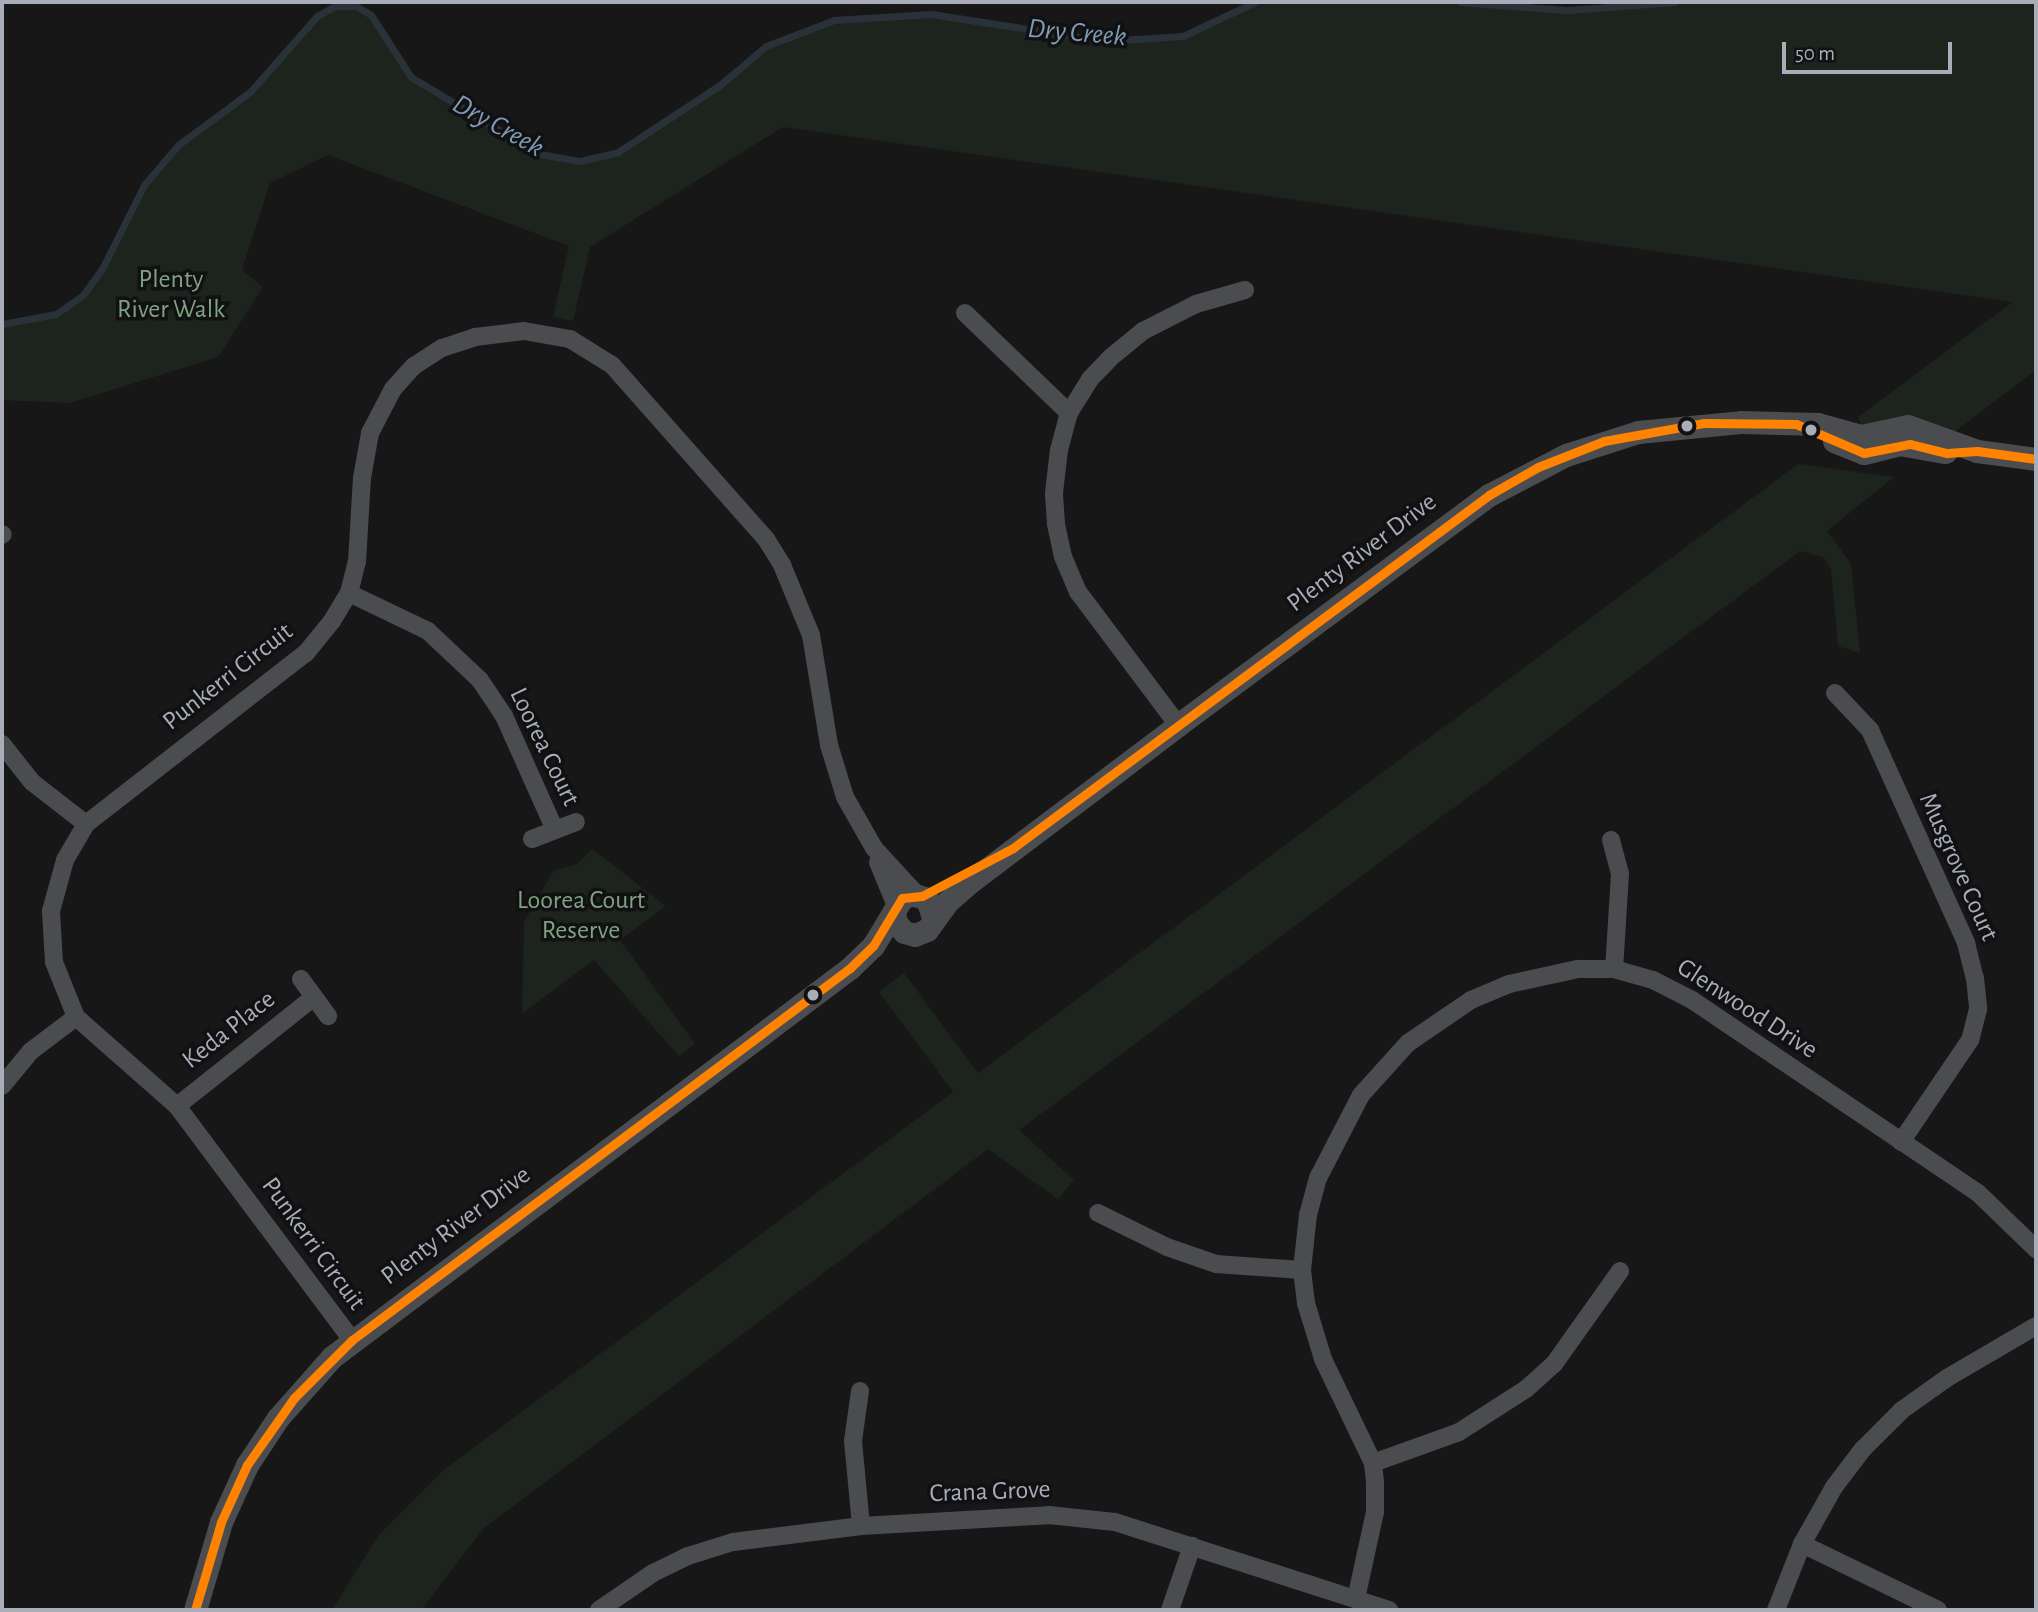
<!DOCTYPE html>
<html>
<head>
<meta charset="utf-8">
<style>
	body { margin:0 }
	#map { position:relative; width:2038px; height:1612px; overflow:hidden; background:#171717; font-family:"Alegreya Sans",sans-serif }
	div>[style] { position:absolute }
	.green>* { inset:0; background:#1d241e }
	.stream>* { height:7px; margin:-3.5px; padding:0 3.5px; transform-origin:3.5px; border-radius:3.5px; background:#2a3239 }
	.minor>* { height:18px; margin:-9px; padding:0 9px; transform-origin:9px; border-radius:9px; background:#4b4c50 }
	.tertiary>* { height:23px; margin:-11.5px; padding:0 11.5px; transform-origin:11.5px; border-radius:11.5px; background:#4b4c50 }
	.bus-1>* { height:9px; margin:-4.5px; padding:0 4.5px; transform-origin:4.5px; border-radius:4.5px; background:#ff8200 }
	.dots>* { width:19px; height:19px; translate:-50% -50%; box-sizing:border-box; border:4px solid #111113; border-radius:50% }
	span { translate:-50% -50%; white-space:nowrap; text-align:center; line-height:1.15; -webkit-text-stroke:7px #111113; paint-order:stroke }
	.park-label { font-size:26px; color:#7fa381 }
	.street-label { font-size:26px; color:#a8adb8 }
	.water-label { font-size:28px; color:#7f9bb3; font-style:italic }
	.frame { position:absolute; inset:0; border:4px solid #a8adb8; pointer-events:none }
	.scale { position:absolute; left:1782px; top:42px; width:170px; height:32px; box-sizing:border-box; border:4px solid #a8adb8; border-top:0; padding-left:9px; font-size:21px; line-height:24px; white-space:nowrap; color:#a8adb8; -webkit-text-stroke:5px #111113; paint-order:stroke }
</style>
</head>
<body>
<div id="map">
	<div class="green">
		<i style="clip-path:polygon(1255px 2px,1460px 2px,1567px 10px,1675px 2px,2036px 2px,2036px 370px,1948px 437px,1861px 425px,1858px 417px,2013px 302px,783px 127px,590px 247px,573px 321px,553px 317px,569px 246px,328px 155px,270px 183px,242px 270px,263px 287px,218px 357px,70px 403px,2px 400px,2px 324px,56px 314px,83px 295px,102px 269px,144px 185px,178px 145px,250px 92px,317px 16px,335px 6px,356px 6px,371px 15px,411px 77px,539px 154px,580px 161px,618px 152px,720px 85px,766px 46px,834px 20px,931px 14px,1105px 41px,1183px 36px)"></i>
		<i style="clip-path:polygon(1798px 464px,1894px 477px,1827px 531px,1851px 564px,1860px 653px,1838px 646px,1831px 569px,1823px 557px,1800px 551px,1019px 1130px,1074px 1180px,1058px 1199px,988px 1149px,484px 1528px,421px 1610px,332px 1610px,378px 1536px,445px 1469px,953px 1092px,879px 992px,904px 973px,978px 1073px)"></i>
		<i style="clip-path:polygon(592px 849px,666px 906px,620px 940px,695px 1044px,679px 1056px,594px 960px,522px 1014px,524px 922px,554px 870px,576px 865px)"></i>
	</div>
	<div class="stream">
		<i style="left:1460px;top:2px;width:107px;rotate:4.3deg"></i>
		<i style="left:1567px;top:10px;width:108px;rotate:-4.2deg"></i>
		<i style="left:2px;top:324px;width:55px;rotate:-10.5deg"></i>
		<i style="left:56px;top:314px;width:33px;rotate:-35deg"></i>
		<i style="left:83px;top:295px;width:32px;rotate:-54deg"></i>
		<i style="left:102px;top:269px;width:94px;rotate:-63.4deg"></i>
		<i style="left:144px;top:185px;width:52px;rotate:-49.6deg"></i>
		<i style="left:178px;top:145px;width:89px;rotate:-36.4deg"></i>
		<i style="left:250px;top:92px;width:101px;rotate:-48.6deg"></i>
		<i style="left:317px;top:16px;width:21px;rotate:-29deg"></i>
		<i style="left:335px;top:6px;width:21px"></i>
		<i style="left:356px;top:6px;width:17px;rotate:31deg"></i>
		<i style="left:371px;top:15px;width:74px;rotate:57.2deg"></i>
		<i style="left:411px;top:77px;width:149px;rotate:31deg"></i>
		<i style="left:539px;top:154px;width:42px;rotate:9.7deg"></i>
		<i style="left:580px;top:161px;width:39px;rotate:-13deg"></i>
		<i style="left:618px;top:152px;width:122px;rotate:-33.3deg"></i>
		<i style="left:720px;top:85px;width:60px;rotate:-40.3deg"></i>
		<i style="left:766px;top:46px;width:73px;rotate:-20.9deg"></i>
		<i style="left:834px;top:20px;width:97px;rotate:-3.5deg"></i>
		<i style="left:931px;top:14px;width:176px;rotate:8.8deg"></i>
		<i style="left:1105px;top:41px;width:78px;rotate:-3.7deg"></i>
		<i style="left:1183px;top:36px;width:80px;rotate:-25.3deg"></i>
	</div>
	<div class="minor">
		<i style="left:965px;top:313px;width:144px;rotate:43.9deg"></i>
		<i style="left:2px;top:535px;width:1px;rotate:-45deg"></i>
		<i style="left:349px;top:593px;width:88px;rotate:25.7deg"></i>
		<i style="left:428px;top:631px;width:71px;rotate:43.3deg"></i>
		<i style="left:480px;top:680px;width:43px;rotate:56.3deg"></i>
		<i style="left:504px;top:716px;width:125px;rotate:65.9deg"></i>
		<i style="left:1835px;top:693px;width:51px;rotate:46.6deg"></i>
		<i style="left:1870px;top:730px;width:234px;rotate:65.7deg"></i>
		<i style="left:1966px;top:943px;width:36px;rotate:76deg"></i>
		<i style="left:1975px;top:978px;width:31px;rotate:84deg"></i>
		<i style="left:1978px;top:1009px;width:32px;rotate:104deg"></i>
		<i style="left:1970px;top:1040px;width:123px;rotate:124.1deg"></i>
		<i style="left:1178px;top:725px;width:166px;rotate:-126.9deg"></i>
		<i style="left:1078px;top:592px;width:38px;rotate:-113deg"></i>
		<i style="left:1063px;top:557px;width:35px;rotate:-102deg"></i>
		<i style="left:1056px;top:523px;width:30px;rotate:-94deg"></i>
		<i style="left:1054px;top:493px;width:43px;rotate:-83.4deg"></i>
		<i style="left:1059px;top:450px;width:38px;rotate:-75deg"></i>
		<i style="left:1069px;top:413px;width:40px;rotate:-58deg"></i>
		<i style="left:1090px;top:379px;width:29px;rotate:-46deg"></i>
		<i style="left:1110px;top:358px;width:43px;rotate:-39.3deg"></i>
		<i style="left:1143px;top:331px;width:59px;rotate:-27deg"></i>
		<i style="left:1196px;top:304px;width:51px;rotate:-15.9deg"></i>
		<i style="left:2px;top:744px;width:48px;rotate:51.7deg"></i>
		<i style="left:32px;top:782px;width:68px;rotate:37.9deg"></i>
		<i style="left:532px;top:839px;width:47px;rotate:-21.1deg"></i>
		<i style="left:1611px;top:840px;width:35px;rotate:75deg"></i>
		<i style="left:1620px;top:874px;width:95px;rotate:93.6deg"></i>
		<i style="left:878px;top:862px;width:48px;rotate:67.8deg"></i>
		<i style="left:301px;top:979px;width:46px;rotate:53.9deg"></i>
		<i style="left:2px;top:1086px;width:45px;rotate:-50.4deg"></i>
		<i style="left:31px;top:1051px;width:56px;rotate:-37.1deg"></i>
		<i style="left:177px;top:1106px;width:175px;rotate:-38.5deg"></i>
		<i style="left:1098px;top:1213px;width:77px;rotate:26.2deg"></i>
		<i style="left:1167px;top:1247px;width:52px;rotate:19.1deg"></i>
		<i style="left:1216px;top:1264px;width:86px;rotate:4deg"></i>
		<i style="left:352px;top:1340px;width:292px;rotate:-126.8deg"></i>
		<i style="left:177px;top:1106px;width:135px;rotate:-138.6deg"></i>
		<i style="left:76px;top:1017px;width:59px;rotate:-111.8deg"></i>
		<i style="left:54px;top:962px;width:51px;rotate:-93.4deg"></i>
		<i style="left:51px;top:911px;width:53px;rotate:-74.6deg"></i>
		<i style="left:65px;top:860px;width:42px;rotate:-59.7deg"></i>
		<i style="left:86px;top:824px;width:279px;rotate:-37.9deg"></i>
		<i style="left:306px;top:653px;width:41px;rotate:-50.9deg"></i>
		<i style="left:332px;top:621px;width:33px;rotate:-59deg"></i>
		<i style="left:349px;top:593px;width:32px;rotate:-76deg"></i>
		<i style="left:357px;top:562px;width:84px;rotate:-86.6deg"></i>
		<i style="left:362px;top:478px;width:46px;rotate:-79.9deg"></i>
		<i style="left:370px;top:433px;width:50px;rotate:-62.4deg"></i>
		<i style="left:393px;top:389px;width:31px;rotate:-48deg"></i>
		<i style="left:414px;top:366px;width:33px;rotate:-33deg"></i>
		<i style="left:442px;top:348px;width:35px;rotate:-18deg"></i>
		<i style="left:475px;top:337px;width:49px;rotate:-7deg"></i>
		<i style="left:524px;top:331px;width:47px;rotate:9.9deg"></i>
		<i style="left:570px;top:339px;width:49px;rotate:31.8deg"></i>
		<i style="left:612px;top:365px;width:232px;rotate:48.5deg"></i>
		<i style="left:766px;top:539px;width:31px;rotate:58deg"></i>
		<i style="left:782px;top:565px;width:76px;rotate:67.5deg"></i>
		<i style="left:811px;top:635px;width:111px;rotate:80.7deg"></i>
		<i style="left:829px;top:745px;width:54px;rotate:72.9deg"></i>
		<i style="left:845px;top:797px;width:59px;rotate:60.4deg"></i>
		<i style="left:874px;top:848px;width:64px;rotate:47.5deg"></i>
		<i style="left:860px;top:1391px;width:50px;rotate:98deg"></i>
		<i style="left:853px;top:1441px;width:85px;rotate:84.6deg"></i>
		<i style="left:1373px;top:1463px;width:91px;rotate:-19.8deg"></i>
		<i style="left:1459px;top:1432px;width:80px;rotate:-32.7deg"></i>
		<i style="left:1526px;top:1389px;width:38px;rotate:-42deg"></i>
		<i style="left:1554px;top:1364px;width:114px;rotate:-54.6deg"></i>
		<i style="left:1802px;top:1544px;width:151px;rotate:25.9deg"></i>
		<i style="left:1356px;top:1599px;width:89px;rotate:-77.7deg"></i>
		<i style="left:1375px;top:1512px;width:30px;rotate:-90deg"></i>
		<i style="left:1375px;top:1482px;width:19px;rotate:-96deg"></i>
		<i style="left:1373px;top:1463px;width:115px;rotate:-115.7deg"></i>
		<i style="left:1323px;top:1359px;width:59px;rotate:-106.9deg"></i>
		<i style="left:1306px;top:1303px;width:33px;rotate:-97deg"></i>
		<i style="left:1302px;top:1270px;width:55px;rotate:-83.8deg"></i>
		<i style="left:1308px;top:1215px;width:38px;rotate:-75deg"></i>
		<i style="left:1318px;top:1178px;width:93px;rotate:-62.6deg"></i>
		<i style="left:1361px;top:1095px;width:70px;rotate:-47.9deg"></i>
		<i style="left:1408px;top:1043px;width:76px;rotate:-34.3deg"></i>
		<i style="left:1471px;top:1000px;width:41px;rotate:-22.8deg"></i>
		<i style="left:1509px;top:984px;width:71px;rotate:-12.3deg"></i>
		<i style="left:1578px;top:969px;width:36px"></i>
		<i style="left:1614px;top:969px;width:41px;rotate:15.8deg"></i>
		<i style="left:1653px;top:980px;width:44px;rotate:27.1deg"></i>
		<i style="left:1692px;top:1000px;width:345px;rotate:34deg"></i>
		<i style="left:1978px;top:1193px;width:81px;rotate:44deg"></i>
		<i style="left:599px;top:1610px;width:65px;rotate:-34.4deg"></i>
		<i style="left:653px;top:1573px;width:39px;rotate:-26deg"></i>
		<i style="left:688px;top:1556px;width:47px;rotate:-17.3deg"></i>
		<i style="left:733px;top:1542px;width:129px;rotate:-7.1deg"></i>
		<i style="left:861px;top:1526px;width:188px;rotate:-3.3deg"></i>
		<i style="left:1049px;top:1515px;width:66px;rotate:6.1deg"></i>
		<i style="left:1115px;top:1522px;width:288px;rotate:17.8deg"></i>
		<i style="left:1170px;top:1610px;width:68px;rotate:-71deg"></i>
		<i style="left:1776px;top:1610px;width:71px;rotate:-68.5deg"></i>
		<i style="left:1802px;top:1544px;width:65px;rotate:-60.7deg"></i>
		<i style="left:1834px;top:1487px;width:48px;rotate:-52.7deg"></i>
		<i style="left:1863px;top:1449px;width:55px;rotate:-45deg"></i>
		<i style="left:1902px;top:1410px;width:55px;rotate:-35.4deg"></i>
		<i style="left:1947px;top:1378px;width:103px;rotate:-30.3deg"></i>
	</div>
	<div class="tertiary">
		<i style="left:1834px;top:441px;width:32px;rotate:22deg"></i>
		<i style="left:1864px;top:453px;width:36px;rotate:-14deg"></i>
		<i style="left:1899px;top:444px;width:47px;rotate:9.9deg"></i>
		<i style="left:894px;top:911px;width:12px;rotate:81deg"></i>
		<i style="left:896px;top:923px;width:12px;rotate:48deg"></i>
		<i style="left:904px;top:932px;width:11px;rotate:15deg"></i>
		<i style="left:915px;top:935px;width:13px;rotate:-23deg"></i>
		<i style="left:927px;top:930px;width:34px;rotate:-54deg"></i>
		<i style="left:947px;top:902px;width:30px;rotate:-41deg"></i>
		<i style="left:970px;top:882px;width:261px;rotate:-37deg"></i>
		<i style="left:1178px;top:725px;width:387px;rotate:-36.5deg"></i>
		<i style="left:1489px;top:495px;width:87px;rotate:-27.5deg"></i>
		<i style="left:1566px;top:455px;width:76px;rotate:-17.7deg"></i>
		<i style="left:1638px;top:432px;width:103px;rotate:-5.5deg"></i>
		<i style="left:1741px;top:422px;width:77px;rotate:1.5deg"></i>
		<i style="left:1818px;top:424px;width:45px;rotate:15.6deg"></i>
		<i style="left:1861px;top:436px;width:48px;rotate:-12deg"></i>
		<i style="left:1908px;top:426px;width:73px;rotate:19.9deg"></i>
		<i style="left:1977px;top:451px;width:60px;rotate:7.7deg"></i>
		<i style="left:195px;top:1610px;width:92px;rotate:-73.5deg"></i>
		<i style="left:221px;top:1522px;width:63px;rotate:-65.5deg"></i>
		<i style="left:247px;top:1465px;width:56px;rotate:-56.6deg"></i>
		<i style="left:278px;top:1418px;width:81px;rotate:-48.5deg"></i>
		<i style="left:332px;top:1357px;width:648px;rotate:-36.91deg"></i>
		<i style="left:850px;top:968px;width:32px;rotate:-44deg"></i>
		<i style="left:873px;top:946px;width:56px;rotate:-58.9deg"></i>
		<i style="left:902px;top:898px;width:11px;rotate:-22deg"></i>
		<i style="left:912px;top:894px;width:16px;rotate:18deg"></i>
		<i style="left:927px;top:899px;width:22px;rotate:72deg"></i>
	</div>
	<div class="bus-1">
		<i style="left:195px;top:1610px;width:92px;rotate:-73.5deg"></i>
		<i style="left:221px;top:1522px;width:63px;rotate:-65.5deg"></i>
		<i style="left:247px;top:1465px;width:82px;rotate:-55deg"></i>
		<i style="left:294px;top:1398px;width:82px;rotate:-45deg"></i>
		<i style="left:352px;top:1340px;width:622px;rotate:-36.76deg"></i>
		<i style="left:850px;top:968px;width:32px;rotate:-44deg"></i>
		<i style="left:873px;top:946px;width:56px;rotate:-58.9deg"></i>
		<i style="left:902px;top:898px;width:20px;rotate:-6deg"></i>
		<i style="left:922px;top:896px;width:103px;rotate:-27.8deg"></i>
		<i style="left:1013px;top:848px;width:593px;rotate:-36.56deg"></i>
		<i style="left:1489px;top:495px;width:56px;rotate:-29.7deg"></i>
		<i style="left:1538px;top:467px;width:71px;rotate:-21.5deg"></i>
		<i style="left:1604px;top:441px;width:102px;rotate:-10.2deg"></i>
		<i style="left:1704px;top:423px;width:92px;rotate:0.6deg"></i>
		<i style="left:1796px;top:424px;width:74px;rotate:23.1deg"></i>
		<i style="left:1864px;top:453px;width:47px;rotate:-11.1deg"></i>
		<i style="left:1910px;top:444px;width:38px;rotate:14deg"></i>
		<i style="left:1947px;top:453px;width:30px;rotate:-4deg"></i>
		<i style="left:1977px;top:451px;width:60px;rotate:7.7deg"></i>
	</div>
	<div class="dots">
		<i style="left:1687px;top:426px;background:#a8adb8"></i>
		<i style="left:1811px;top:430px;background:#a8adb8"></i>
		<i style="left:813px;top:995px;background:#a8adb8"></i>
	</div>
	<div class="park-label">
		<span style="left:171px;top:295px">Plenty<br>River Walk</span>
		<span style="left:581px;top:916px">Loorea Court<br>Reserve</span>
	</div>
	<div class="street-label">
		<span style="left:1362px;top:553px;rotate:-37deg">Plenty River Drive</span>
		<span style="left:228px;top:677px;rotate:-38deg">Punkerri Circuit</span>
		<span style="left:544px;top:747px;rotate:64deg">Loorea Court</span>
		<span style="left:1958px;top:867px;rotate:66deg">Musgrove Court</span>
		<span style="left:1747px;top:1009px;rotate:33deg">Glenwood Drive</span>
		<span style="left:229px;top:1030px;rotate:-38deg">Keda Place</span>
		<span style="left:456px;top:1226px;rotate:-37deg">Plenty River Drive</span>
		<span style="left:313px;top:1244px;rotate:54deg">Punkerri Circuit</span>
		<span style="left:990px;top:1492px;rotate:-2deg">Crana Grove</span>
	</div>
	<div class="water-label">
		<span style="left:1077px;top:33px;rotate:5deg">Dry Creek</span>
		<span style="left:498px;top:126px;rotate:29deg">Dry Creek</span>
	</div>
	<div class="frame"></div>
	<div class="scale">50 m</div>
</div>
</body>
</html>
